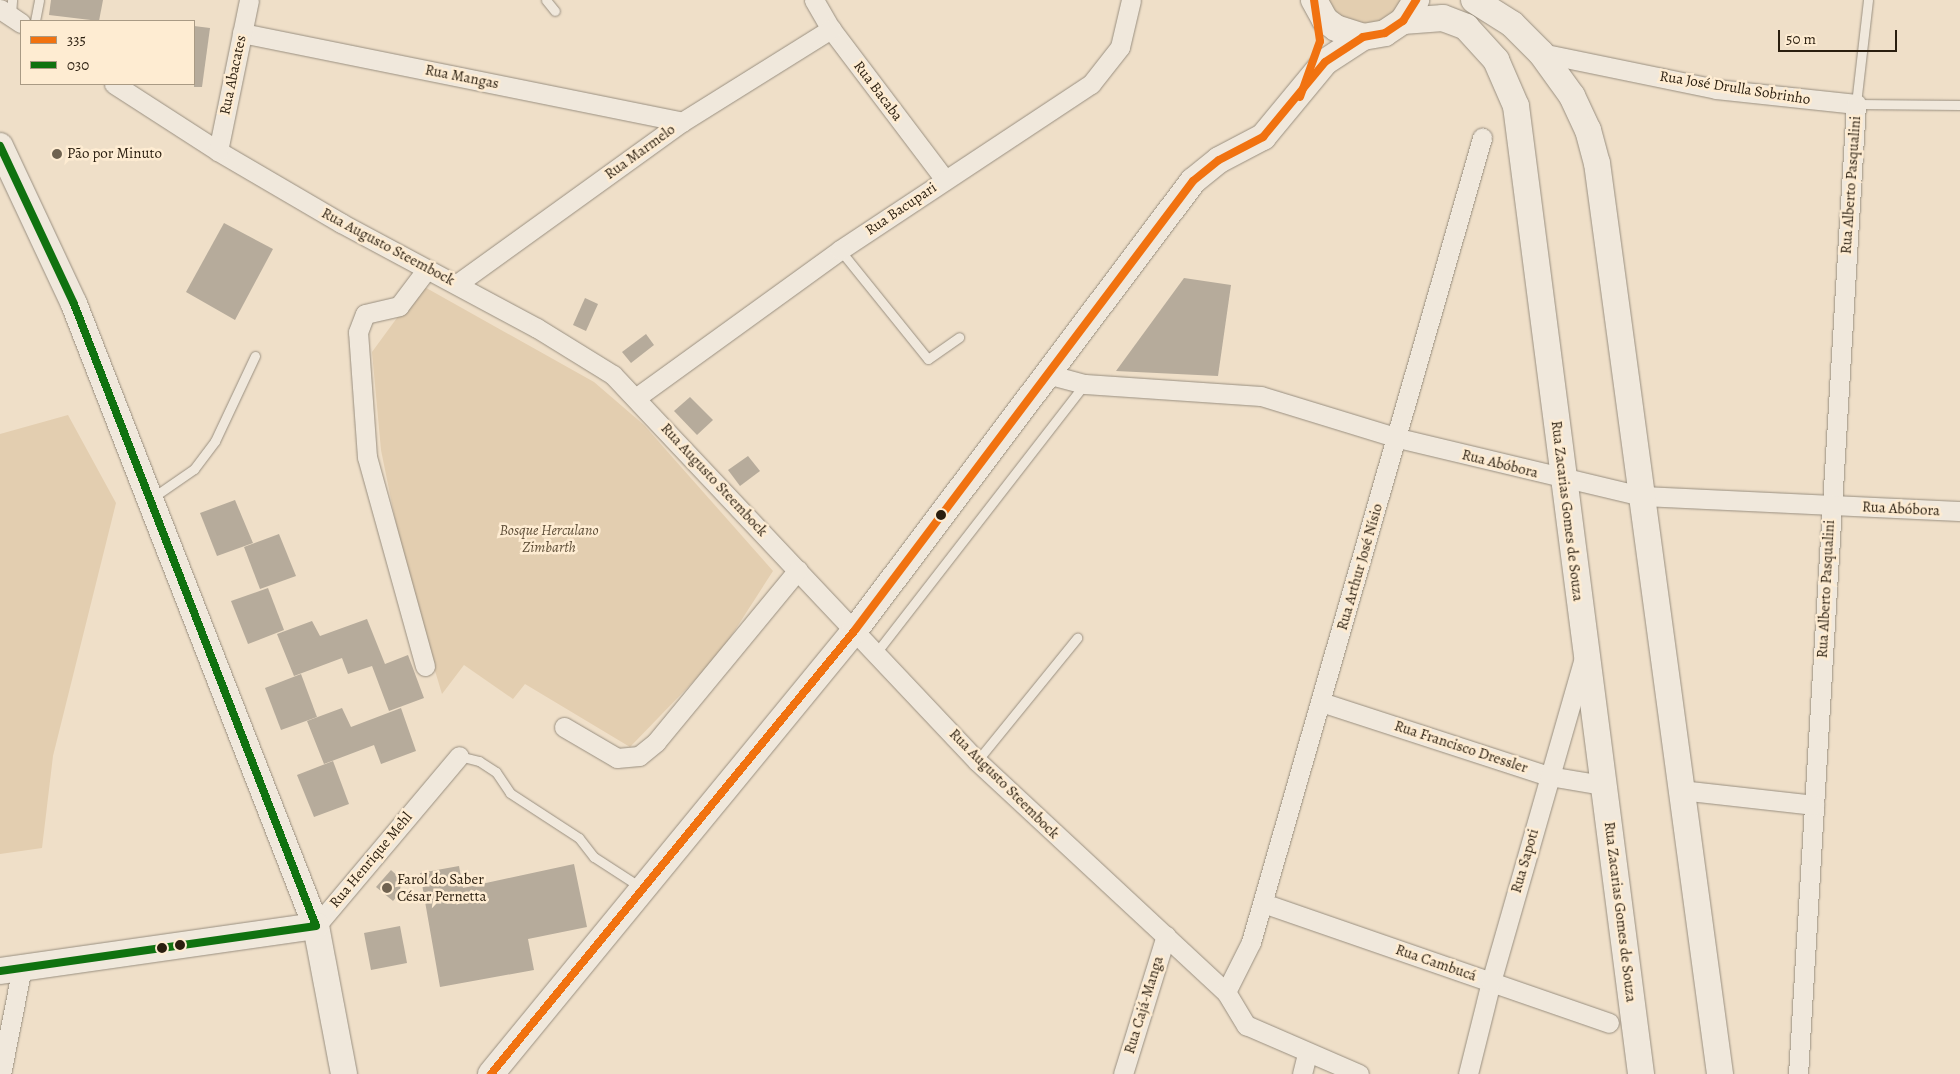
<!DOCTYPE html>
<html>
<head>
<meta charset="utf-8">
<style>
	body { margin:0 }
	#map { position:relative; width:1960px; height:1074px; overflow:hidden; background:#efdfc8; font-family:Alegreya,serif }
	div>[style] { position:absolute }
	.green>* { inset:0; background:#e3ceb0 }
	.building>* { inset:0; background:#b6ab9b }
	.roads { filter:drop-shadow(0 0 1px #998f80) drop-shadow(0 0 1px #998f80) }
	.service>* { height:9px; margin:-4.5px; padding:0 4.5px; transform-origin:4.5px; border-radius:4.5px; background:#f0e8dc }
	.minor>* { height:19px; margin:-9.5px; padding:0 9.5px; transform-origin:9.5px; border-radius:9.5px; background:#f0e8dc }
	.secondary>* { height:26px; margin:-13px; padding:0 13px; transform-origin:13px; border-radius:13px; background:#f0e8dc }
	.bus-1>* { height:8px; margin:-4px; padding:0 4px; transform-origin:4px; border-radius:4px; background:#f17210 }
	.bus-2>* { height:8px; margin:-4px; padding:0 4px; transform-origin:4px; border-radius:4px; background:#107210 }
	.dots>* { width:14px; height:14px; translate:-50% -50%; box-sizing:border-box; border:2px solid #feecd2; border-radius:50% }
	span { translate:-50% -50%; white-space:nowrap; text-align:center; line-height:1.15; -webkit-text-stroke:5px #feecd2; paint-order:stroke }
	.street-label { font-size:15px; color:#2a1e0f }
	.poi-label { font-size:15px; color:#2a1e0f }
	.left { translate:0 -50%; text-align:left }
	.park-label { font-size:15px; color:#5f4f39; font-style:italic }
	.legend { position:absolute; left:20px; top:20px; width:175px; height:65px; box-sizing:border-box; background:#feecd2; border:1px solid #a99a84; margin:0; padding:6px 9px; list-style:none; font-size:15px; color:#2a1e0f }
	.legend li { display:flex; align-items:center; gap:10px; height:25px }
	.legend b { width:25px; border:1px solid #a99a84 }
	.scale { position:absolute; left:1778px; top:30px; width:119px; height:22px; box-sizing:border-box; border:2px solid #2a1e0f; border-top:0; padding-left:6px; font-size:15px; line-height:18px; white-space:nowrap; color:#2a1e0f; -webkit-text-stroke:4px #feecd2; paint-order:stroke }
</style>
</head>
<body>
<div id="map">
	<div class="green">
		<i style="clip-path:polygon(1324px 0,1406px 0,1388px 21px,1364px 27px,1340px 19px)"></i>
		<i style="clip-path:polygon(421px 285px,594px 382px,644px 425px,773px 571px,719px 655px,630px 747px,525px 684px,513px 699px,464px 665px,442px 694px,407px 578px,381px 450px,372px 352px)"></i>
		<i style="clip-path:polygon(68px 415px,116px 503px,53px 756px,42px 848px,0 854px,0 434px)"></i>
	</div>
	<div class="building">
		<i style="clip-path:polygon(51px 0,103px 0,99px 21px,49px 15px)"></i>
		<i style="clip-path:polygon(194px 26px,210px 28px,202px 87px,194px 87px)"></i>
		<i style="clip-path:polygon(224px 223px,273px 249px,235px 320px,186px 292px)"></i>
		<i style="clip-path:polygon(1184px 278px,1231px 285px,1218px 376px,1116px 371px)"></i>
		<i style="clip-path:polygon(585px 298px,598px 304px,586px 331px,573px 325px)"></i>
		<i style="clip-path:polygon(646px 334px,654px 345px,631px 363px,622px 352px)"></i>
		<i style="clip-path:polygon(690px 397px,713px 420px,697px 435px,674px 411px)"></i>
		<i style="clip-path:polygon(748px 456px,760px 471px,740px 486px,728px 470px)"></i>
		<i style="clip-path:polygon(235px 500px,253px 543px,217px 556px,200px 513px)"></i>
		<i style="clip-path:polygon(279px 534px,296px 576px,260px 589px,244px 547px)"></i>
		<i style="clip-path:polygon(268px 588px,284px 630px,248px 644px,231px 601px)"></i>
		<i style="clip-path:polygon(367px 619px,385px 664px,408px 655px,424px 698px,389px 711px,372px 666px,348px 674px,342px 658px,294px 676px,277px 634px,312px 621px,320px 636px)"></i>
		<i style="clip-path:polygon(301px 674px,317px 717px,281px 730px,265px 688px)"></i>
		<i style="clip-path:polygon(342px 708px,351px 727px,401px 708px,416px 751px,381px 764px,374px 745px,324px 764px,307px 721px)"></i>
		<i style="clip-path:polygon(333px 761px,349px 804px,314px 817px,297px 775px)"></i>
		<i style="clip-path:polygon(574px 864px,587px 927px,528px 939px,534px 970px,440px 987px,420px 873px,459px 866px,463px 888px)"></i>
		<i style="clip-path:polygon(391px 870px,402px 880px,399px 894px,393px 901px,376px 887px)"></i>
		<i style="clip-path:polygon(400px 926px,407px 963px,371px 970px,364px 933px)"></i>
	</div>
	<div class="roads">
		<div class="service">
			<i style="left:546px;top:0;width:14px;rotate:51deg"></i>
			<i style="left:1868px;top:0;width:105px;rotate:96.6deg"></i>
			<i style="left:1856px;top:104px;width:104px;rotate:0.6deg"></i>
			<i style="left:11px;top:15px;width:15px;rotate:-86deg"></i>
			<i style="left:35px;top:21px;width:21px;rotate:-79deg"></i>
			<i style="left:840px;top:250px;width:140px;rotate:51.1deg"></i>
			<i style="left:928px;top:359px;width:38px;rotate:-35deg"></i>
			<i style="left:152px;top:498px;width:51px;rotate:-34.6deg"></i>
			<i style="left:194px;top:469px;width:35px;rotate:-53deg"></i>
			<i style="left:215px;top:441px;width:94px;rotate:-64.8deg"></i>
			<i style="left:876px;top:653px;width:341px;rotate:-52.2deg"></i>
			<i style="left:459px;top:756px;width:21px;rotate:14deg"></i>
			<i style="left:479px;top:761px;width:20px;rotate:33deg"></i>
			<i style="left:496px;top:772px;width:25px;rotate:56deg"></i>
			<i style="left:510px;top:793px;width:82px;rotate:33.1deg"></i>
			<i style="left:579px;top:838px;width:24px;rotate:52deg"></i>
			<i style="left:594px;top:857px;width:57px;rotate:32.9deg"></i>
			<i style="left:977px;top:761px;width:159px;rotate:-50.9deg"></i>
		</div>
		<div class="minor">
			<i style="left:814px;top:0;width:34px;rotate:60deg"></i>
			<i style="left:831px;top:29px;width:189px;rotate:52.9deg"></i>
			<i style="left:0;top:9px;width:25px;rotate:34deg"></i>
			<i style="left:242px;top:33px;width:449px;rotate:11.4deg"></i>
			<i style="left:1541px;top:53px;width:179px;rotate:11.6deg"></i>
			<i style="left:1716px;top:89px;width:141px;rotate:6.1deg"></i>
			<i style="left:1856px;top:104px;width:972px;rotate:93.42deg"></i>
			<i style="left:114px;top:84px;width:124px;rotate:32.8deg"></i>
			<i style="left:218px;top:151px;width:143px;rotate:30.3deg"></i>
			<i style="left:341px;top:223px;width:222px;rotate:28.2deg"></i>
			<i style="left:537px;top:328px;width:89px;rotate:31.7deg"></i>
			<i style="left:613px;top:375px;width:531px;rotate:46.68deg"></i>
			<i style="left:977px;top:761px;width:340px;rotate:42.9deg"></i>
			<i style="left:1226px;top:992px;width:39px;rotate:59deg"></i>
			<i style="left:1246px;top:1025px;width:123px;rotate:23.4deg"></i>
			<i style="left:218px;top:151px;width:154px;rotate:-78.4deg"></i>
			<i style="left:457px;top:284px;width:277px;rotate:-35.8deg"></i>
			<i style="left:682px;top:122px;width:176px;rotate:-32deg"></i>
			<i style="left:1047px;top:374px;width:39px;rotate:15deg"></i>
			<i style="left:1085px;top:384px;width:176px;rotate:3.9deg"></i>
			<i style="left:1261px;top:396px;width:143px;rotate:17deg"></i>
			<i style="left:1398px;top:438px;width:251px;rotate:13.4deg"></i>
			<i style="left:1642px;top:496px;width:318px;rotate:2.7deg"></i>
			<i style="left:637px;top:397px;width:251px;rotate:-35.9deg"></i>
			<i style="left:840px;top:250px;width:301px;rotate:-33.5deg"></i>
			<i style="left:1091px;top:84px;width:47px;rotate:-51.9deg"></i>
			<i style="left:1120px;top:47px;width:48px;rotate:-76.8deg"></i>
			<i style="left:425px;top:666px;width:217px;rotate:-105.5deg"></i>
			<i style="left:367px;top:457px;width:125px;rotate:-94.1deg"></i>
			<i style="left:358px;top:332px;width:19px;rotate:-69deg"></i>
			<i style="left:365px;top:314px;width:35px;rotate:-13deg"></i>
			<i style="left:399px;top:306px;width:46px;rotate:-52.9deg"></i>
			<i style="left:1321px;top:702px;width:240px;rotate:18deg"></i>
			<i style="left:1549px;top:776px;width:55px;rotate:9.5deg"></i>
			<i style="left:564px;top:727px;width:61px;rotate:30.3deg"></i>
			<i style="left:617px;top:758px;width:22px;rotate:-5deg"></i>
			<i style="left:639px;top:756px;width:22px;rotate:-39deg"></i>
			<i style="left:656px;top:742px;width:223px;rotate:-50.5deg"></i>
			<i style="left:1681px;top:790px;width:134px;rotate:6.4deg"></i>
			<i style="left:1263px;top:903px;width:366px;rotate:19.1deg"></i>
			<i style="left:316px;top:926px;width:222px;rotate:-49.9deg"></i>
			<i style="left:1226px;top:992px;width:56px;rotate:-63.4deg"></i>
			<i style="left:1251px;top:942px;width:837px;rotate:-73.97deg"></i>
			<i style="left:1px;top:1074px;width:109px;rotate:-78.9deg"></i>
			<i style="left:1123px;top:1074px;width:145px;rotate:-72.8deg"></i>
			<i style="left:1302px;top:1074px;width:21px;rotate:-76deg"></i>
			<i style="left:1468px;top:1074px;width:95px;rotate:-76deg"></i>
			<i style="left:1491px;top:982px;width:334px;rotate:-74deg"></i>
		</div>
		<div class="secondary">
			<i style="left:1314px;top:0;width:23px;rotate:61deg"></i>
			<i style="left:1325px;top:20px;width:14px;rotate:36deg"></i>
			<i style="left:1336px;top:28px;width:28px;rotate:18deg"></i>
			<i style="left:1363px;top:37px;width:22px;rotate:-10deg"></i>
			<i style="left:1385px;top:33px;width:22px;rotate:-34deg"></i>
			<i style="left:1403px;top:21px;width:25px;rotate:-58deg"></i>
			<i style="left:1474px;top:0;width:45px;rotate:32.3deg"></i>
			<i style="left:1512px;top:24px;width:41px;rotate:45deg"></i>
			<i style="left:1541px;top:53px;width:53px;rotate:54.2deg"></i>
			<i style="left:1572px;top:96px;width:38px;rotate:65deg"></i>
			<i style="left:1588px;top:130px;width:34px;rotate:75deg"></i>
			<i style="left:1597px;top:163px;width:919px;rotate:82.31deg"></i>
			<i style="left:1403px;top:21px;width:40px;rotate:-4.3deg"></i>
			<i style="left:1443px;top:18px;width:25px;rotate:21deg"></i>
			<i style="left:1466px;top:27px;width:45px;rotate:47.7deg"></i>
			<i style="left:1496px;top:60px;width:50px;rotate:66.5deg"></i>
			<i style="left:1516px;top:106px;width:976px;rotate:82.64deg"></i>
			<i style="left:0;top:146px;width:174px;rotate:64.9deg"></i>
			<i style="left:74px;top:304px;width:667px;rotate:68.74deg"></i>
			<i style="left:316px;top:926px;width:151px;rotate:79.3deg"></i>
			<i style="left:0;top:971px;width:319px;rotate:-8.1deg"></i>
			<i style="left:491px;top:1074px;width:574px;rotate:-50.65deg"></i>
			<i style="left:855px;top:630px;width:562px;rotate:-53.03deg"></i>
			<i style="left:1193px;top:181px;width:33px;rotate:-39deg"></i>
			<i style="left:1219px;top:160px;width:50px;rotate:-27.6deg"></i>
			<i style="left:1263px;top:137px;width:97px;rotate:-50.4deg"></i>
			<i style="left:1325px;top:62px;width:45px;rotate:-33.3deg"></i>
		</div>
	</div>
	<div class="bus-1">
		<i style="left:1300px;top:97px;width:59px;rotate:-70.3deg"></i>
		<i style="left:1320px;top:41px;width:41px;rotate:-98.3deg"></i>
		<i style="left:491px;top:1074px;width:574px;rotate:-50.65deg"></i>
		<i style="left:855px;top:630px;width:562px;rotate:-53.03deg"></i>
		<i style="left:1193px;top:181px;width:33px;rotate:-39deg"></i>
		<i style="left:1219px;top:160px;width:50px;rotate:-27.6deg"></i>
		<i style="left:1263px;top:137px;width:97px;rotate:-50.4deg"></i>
		<i style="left:1325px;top:62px;width:45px;rotate:-33.3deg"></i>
		<i style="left:1363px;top:37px;width:22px;rotate:-10deg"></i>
		<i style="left:1385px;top:33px;width:22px;rotate:-34deg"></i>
		<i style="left:1403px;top:21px;width:25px;rotate:-58deg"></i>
	</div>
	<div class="bus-2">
		<i style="left:0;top:146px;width:174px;rotate:64.9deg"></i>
		<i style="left:74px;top:304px;width:667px;rotate:68.74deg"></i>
		<i style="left:316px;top:926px;width:319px;rotate:171.9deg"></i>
	</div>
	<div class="dots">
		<i style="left:57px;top:154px;background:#6f6250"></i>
		<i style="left:941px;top:515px;background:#2a1e0f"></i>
		<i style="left:387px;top:888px;background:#6f6250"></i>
		<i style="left:180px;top:945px;background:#2a1e0f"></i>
		<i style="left:162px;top:948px;background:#2a1e0f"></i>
	</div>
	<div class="street-label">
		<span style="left:233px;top:75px;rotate:-78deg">Rua Abacates</span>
		<span style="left:462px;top:77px;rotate:11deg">Rua Mangas</span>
		<span style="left:1735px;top:88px;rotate:9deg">Rua José Drulla Sobrinho</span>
		<span style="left:878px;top:91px;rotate:53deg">Rua Bacaba</span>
		<span style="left:640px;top:152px;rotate:-36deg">Rua Marmelo</span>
		<span style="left:1851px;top:185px;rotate:-86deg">Rua Alberto Pasqualini</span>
		<span style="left:901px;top:209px;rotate:-34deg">Rua Bacupari</span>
		<span style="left:388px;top:247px;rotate:28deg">Rua Augusto Steembock</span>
		<span style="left:1500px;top:464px;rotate:14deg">Rua Abóbora</span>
		<span style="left:714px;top:480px;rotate:47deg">Rua Augusto Steembock</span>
		<span style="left:1901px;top:509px;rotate:3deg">Rua Abóbora</span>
		<span style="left:1567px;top:511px;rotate:83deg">Rua Zacarias Gomes de Souza</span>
		<span style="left:1360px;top:567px;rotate:-74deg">Rua Arthur José Nísio</span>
		<span style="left:1826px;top:589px;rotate:-87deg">Rua Alberto Pasqualini</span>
		<span style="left:1461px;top:747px;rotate:18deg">Rua Francisco Dressler</span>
		<span style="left:1004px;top:784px;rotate:45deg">Rua Augusto Steembock</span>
		<span style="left:371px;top:860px;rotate:-50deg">Rua Henrique Mehl</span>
		<span style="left:1525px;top:861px;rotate:-74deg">Rua Sapoti</span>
		<span style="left:1620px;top:912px;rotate:83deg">Rua Zacarias Gomes de Souza</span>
		<span style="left:1436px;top:963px;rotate:19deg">Rua Cambucá</span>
		<span style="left:1144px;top:1005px;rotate:-73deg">Rua Cajá-Manga</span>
	</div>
	<div class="poi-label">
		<span class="left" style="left:67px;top:154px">Pão por Minuto</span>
		<span class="left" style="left:397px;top:888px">Farol do Saber<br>César Pernetta</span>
	</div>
	<div class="park-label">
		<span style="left:549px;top:539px">Bosque Herculano<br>Zimbarth</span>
	</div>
	<ul class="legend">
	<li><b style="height:6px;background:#f17210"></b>335</li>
	<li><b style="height:6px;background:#107210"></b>030</li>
	</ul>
	<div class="scale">50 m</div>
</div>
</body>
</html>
